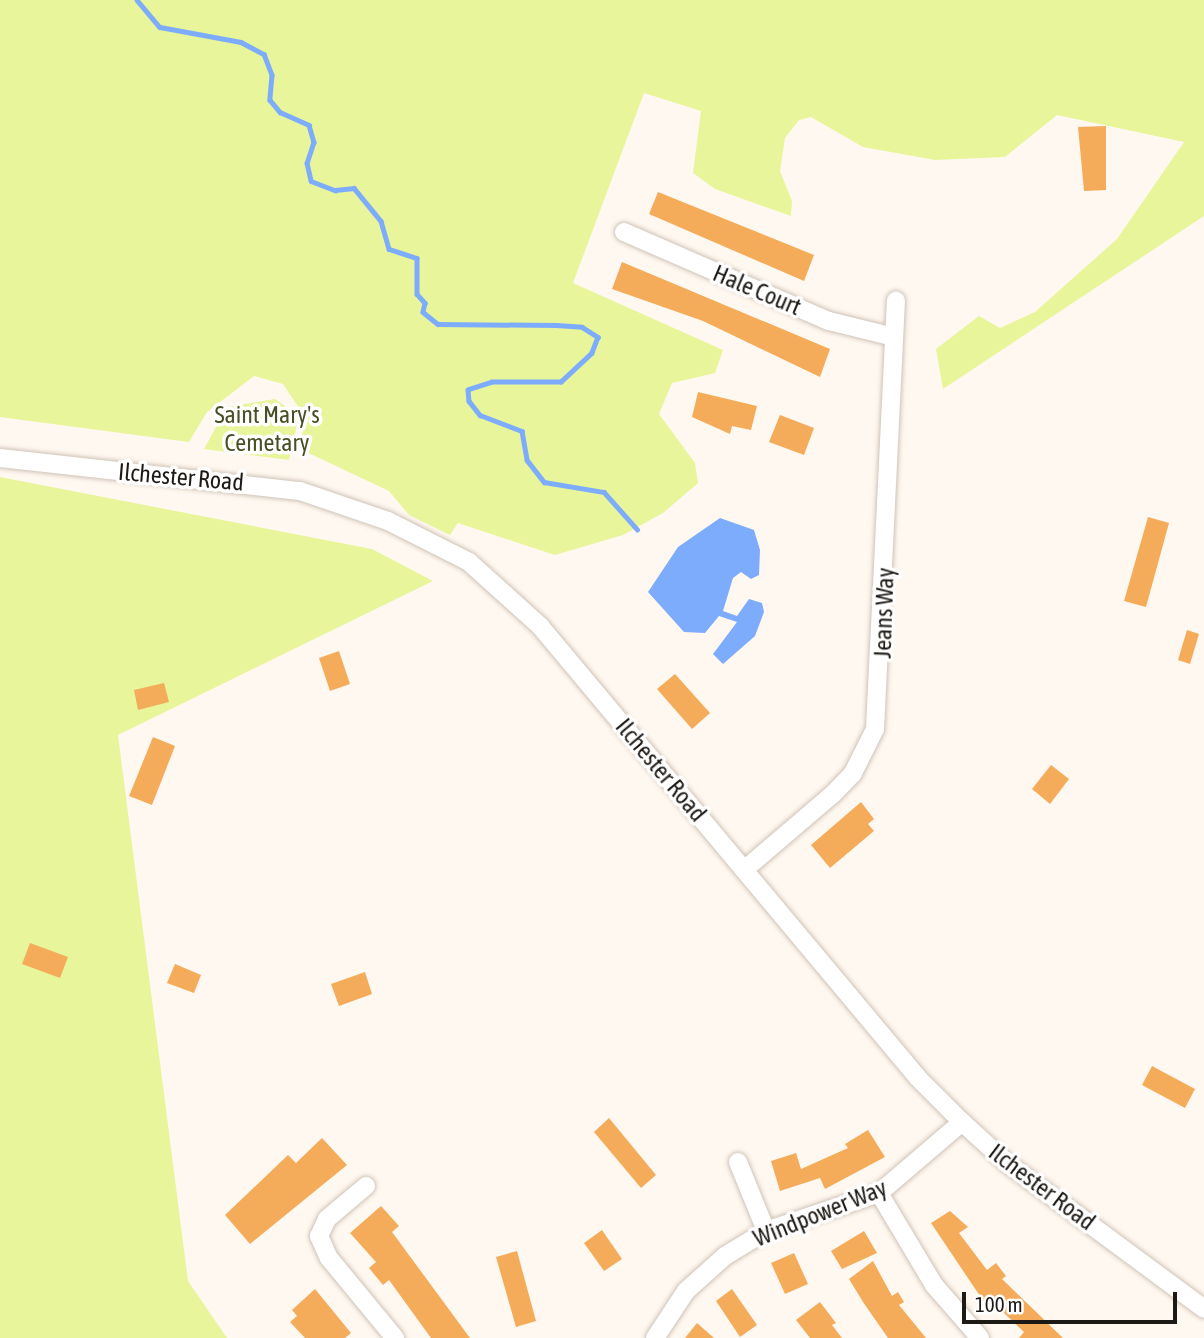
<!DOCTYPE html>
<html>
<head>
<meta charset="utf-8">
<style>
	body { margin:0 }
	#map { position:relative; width:1204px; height:1338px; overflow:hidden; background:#fff8f0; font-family:"Asap Condensed",sans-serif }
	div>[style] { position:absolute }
	.green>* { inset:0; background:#e8f59b }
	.water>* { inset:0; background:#7eacfd }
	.stream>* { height:4.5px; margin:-2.25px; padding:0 2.25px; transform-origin:2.25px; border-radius:2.25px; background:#7eacfd }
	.building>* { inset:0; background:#f4ac5b }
	.roads { filter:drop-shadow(0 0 2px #cfc3b7) drop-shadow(0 0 2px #cfc3b7) }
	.minor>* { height:18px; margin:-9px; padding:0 9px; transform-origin:9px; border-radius:9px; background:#fff }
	span { translate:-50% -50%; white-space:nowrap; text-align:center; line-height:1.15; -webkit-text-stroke:7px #fff; paint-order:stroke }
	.street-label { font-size:24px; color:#1d1915 }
	.park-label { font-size:24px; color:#494f24 }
	.scale { position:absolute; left:962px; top:1292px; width:215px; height:32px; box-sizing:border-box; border:4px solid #1d1915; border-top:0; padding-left:9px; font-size:21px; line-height:24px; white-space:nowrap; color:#1d1915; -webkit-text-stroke:5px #fff; paint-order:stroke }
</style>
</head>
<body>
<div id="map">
	<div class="green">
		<i style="clip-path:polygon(0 0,1204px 0,1204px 216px,943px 389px,936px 349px,979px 316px,1000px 328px,1035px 312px,1117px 239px,1184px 142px,1057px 115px,1005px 157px,935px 160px,863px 147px,811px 117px,799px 120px,785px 138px,780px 171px,792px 201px,791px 216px,715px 189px,693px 173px,701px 111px,644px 93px,573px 283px,723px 350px,715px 373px,672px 383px,659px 414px,695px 463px,698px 483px,663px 513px,623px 535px,555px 555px,458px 523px,450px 535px,409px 515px,389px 491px,298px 448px,306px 421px,297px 405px,283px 384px,254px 376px,207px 412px,189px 442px,0 417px)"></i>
		<i style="clip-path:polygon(275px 399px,299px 416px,289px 460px,204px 449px,227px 407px)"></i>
		<i style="clip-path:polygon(0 477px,372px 549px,433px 581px,118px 735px,188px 1281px,227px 1338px,0 1338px)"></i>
	</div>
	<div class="water">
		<i style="clip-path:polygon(720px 518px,754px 530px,760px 550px,759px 575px,751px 579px,741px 572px,733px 578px,723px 611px,737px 616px,749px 599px,762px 603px,764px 612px,755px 636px,723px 664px,713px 654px,737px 622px,719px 616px,705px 633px,684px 632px,648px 592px,678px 547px)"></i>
	</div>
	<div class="stream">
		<i style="left:137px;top:0;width:35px;rotate:50deg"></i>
		<i style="left:160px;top:27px;width:82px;rotate:10.5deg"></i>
		<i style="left:241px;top:42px;width:26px;rotate:28deg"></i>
		<i style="left:264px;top:54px;width:22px;rotate:69deg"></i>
		<i style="left:272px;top:75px;width:25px;rotate:95deg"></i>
		<i style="left:270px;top:100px;width:16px;rotate:50deg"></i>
		<i style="left:280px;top:112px;width:32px;rotate:24deg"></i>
		<i style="left:309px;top:125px;width:18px;rotate:74deg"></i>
		<i style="left:314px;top:142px;width:22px;rotate:108deg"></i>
		<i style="left:307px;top:163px;width:18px;rotate:77deg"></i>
		<i style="left:311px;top:181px;width:26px;rotate:21deg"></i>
		<i style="left:335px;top:190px;width:19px;rotate:-6deg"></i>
		<i style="left:354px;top:188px;width:43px;rotate:50.7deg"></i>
		<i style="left:381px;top:221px;width:29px;rotate:74deg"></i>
		<i style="left:389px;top:249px;width:29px;rotate:18deg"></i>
		<i style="left:417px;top:258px;width:36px;rotate:90deg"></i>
		<i style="left:417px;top:294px;width:12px;rotate:48deg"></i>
		<i style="left:425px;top:303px;width:9px;rotate:103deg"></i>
		<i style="left:423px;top:312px;width:19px;rotate:39deg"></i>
		<i style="left:438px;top:324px;width:118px;rotate:0.5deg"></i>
		<i style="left:556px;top:325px;width:26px;rotate:4deg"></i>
		<i style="left:582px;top:327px;width:19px;rotate:32deg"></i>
		<i style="left:598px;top:337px;width:17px;rotate:111deg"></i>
		<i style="left:592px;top:353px;width:42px;rotate:136.9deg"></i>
		<i style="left:561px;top:382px;width:69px;rotate:180deg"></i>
		<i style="left:492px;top:382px;width:25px;rotate:162deg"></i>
		<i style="left:468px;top:390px;width:11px;rotate:85deg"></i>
		<i style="left:469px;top:401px;width:18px;rotate:52deg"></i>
		<i style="left:480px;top:415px;width:45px;rotate:20.9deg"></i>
		<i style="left:522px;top:431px;width:29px;rotate:80deg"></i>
		<i style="left:527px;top:460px;width:28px;rotate:52deg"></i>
		<i style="left:544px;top:482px;width:61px;rotate:9.5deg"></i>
		<i style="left:604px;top:492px;width:50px;rotate:48.3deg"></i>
	</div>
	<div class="building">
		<i style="clip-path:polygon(1106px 126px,1106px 190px,1084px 191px,1078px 127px)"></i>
		<i style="clip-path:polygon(658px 192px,814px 255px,804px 281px,649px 214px)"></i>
		<i style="clip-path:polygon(622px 262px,830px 349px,820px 377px,703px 321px,612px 289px)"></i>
		<i style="clip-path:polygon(698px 392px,757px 406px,751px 430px,732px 426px,730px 434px,692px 417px)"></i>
		<i style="clip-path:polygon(780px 415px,814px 428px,804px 455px,769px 442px)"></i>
		<i style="clip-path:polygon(1148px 517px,1169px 523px,1146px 607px,1124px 601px)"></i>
		<i style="clip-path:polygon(1187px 630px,1199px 634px,1190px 664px,1178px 660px)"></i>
		<i style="clip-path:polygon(339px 651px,350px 684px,330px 691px,319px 658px)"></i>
		<i style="clip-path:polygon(675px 674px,710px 713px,692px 729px,657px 689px)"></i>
		<i style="clip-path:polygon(164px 683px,169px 702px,138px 710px,134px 690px)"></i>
		<i style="clip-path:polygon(153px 737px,175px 746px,152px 805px,129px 796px)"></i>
		<i style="clip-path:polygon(1051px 765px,1069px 779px,1050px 804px,1032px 789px)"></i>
		<i style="clip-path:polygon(861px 802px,874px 819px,868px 824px,874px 831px,830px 868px,811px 845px)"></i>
		<i style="clip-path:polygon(30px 943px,68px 957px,60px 978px,22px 964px)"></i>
		<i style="clip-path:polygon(175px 964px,201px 975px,194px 993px,167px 983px)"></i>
		<i style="clip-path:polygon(365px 972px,372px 994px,339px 1006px,331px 984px)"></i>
		<i style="clip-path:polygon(1152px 1066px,1195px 1089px,1185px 1108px,1142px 1085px)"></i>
		<i style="clip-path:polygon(609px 1118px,656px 1175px,641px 1188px,594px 1132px)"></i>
		<i style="clip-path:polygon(868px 1130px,885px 1157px,825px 1189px,820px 1178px,780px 1191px,771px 1161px,796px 1153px,801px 1169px,848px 1148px,845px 1144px)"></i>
		<i style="clip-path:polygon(322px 1138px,347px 1165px,250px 1244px,225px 1215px,288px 1155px,296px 1163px)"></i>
		<i style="clip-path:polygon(381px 1206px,399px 1226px,392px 1232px,470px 1338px,431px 1338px,389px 1280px,383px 1285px,369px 1268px,376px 1262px,350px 1233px)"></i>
		<i style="clip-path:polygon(950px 1211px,968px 1227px,959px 1233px,987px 1270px,996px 1263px,1006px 1276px,1002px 1279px,1063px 1338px,1019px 1338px,1024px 1332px,988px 1298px,984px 1302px,931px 1223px)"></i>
		<i style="clip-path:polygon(602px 1230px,622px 1259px,604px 1271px,584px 1243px)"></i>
		<i style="clip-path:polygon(864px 1231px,877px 1253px,842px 1269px,831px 1251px)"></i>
		<i style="clip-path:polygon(517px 1251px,536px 1321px,516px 1327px,496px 1257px)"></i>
		<i style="clip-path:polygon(794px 1253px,808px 1284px,785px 1294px,771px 1263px)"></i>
		<i style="clip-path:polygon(873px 1261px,892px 1296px,898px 1292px,904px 1302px,899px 1305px,926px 1338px,888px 1338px,863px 1302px,849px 1279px)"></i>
		<i style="clip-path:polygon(315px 1289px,351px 1333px,345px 1338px,305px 1338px,290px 1322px,297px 1316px,292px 1310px)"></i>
		<i style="clip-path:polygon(732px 1289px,757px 1325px,740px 1337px,716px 1301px)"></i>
		<i style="clip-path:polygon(820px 1302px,836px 1323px,832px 1325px,842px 1338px,810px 1338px,796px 1320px)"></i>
		<i style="clip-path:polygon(697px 1323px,714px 1338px,685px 1338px)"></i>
	</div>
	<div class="roads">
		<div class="minor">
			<i style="left:624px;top:232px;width:223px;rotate:23.5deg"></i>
			<i style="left:829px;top:321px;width:67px;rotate:13.8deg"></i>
			<i style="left:0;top:458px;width:302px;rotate:6.3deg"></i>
			<i style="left:300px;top:491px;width:93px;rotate:18.8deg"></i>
			<i style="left:388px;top:521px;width:91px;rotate:26.8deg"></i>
			<i style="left:469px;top:562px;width:96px;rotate:42deg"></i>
			<i style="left:540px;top:626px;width:589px;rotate:50.09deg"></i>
			<i style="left:918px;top:1078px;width:62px;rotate:45deg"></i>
			<i style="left:962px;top:1122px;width:61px;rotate:42.3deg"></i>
			<i style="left:1007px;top:1163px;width:245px;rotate:36.5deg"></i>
			<i style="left:744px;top:870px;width:117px;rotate:-40.5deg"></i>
			<i style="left:833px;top:794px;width:29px;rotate:-46deg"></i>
			<i style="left:853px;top:773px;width:49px;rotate:-63.4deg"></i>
			<i style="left:875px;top:729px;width:429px;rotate:-87.2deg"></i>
			<i style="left:738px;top:1162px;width:74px;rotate:67.9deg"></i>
			<i style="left:366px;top:1186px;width:51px;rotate:139.8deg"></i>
			<i style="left:327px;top:1219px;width:19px;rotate:115deg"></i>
			<i style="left:319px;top:1236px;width:24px;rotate:66deg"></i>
			<i style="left:329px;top:1258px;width:104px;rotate:50.5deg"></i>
			<i style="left:879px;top:1193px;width:107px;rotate:59.1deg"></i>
			<i style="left:934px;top:1285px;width:70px;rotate:49deg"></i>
			<i style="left:655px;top:1338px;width:56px;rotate:-56.6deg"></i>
			<i style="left:686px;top:1291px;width:52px;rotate:-41.9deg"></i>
			<i style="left:725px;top:1256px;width:48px;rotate:-31.4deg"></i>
			<i style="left:766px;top:1231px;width:119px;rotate:-18.6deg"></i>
			<i style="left:879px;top:1193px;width:109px;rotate:-40.5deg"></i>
		</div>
	</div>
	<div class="street-label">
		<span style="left:757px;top:290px;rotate:23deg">Hale Court</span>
		<span style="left:181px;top:477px;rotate:5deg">Ilchester Road</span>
		<span style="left:884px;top:613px;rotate:-88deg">Jeans Way</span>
		<span style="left:661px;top:770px;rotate:50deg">Ilchester Road</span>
		<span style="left:1042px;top:1187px;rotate:37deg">Ilchester Road</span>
		<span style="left:820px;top:1213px;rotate:-22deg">Windpower Way</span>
	</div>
	<div class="park-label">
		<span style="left:267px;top:429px">Saint Mary's<br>Cemetary</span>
	</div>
	<div class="scale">100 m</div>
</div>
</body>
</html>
